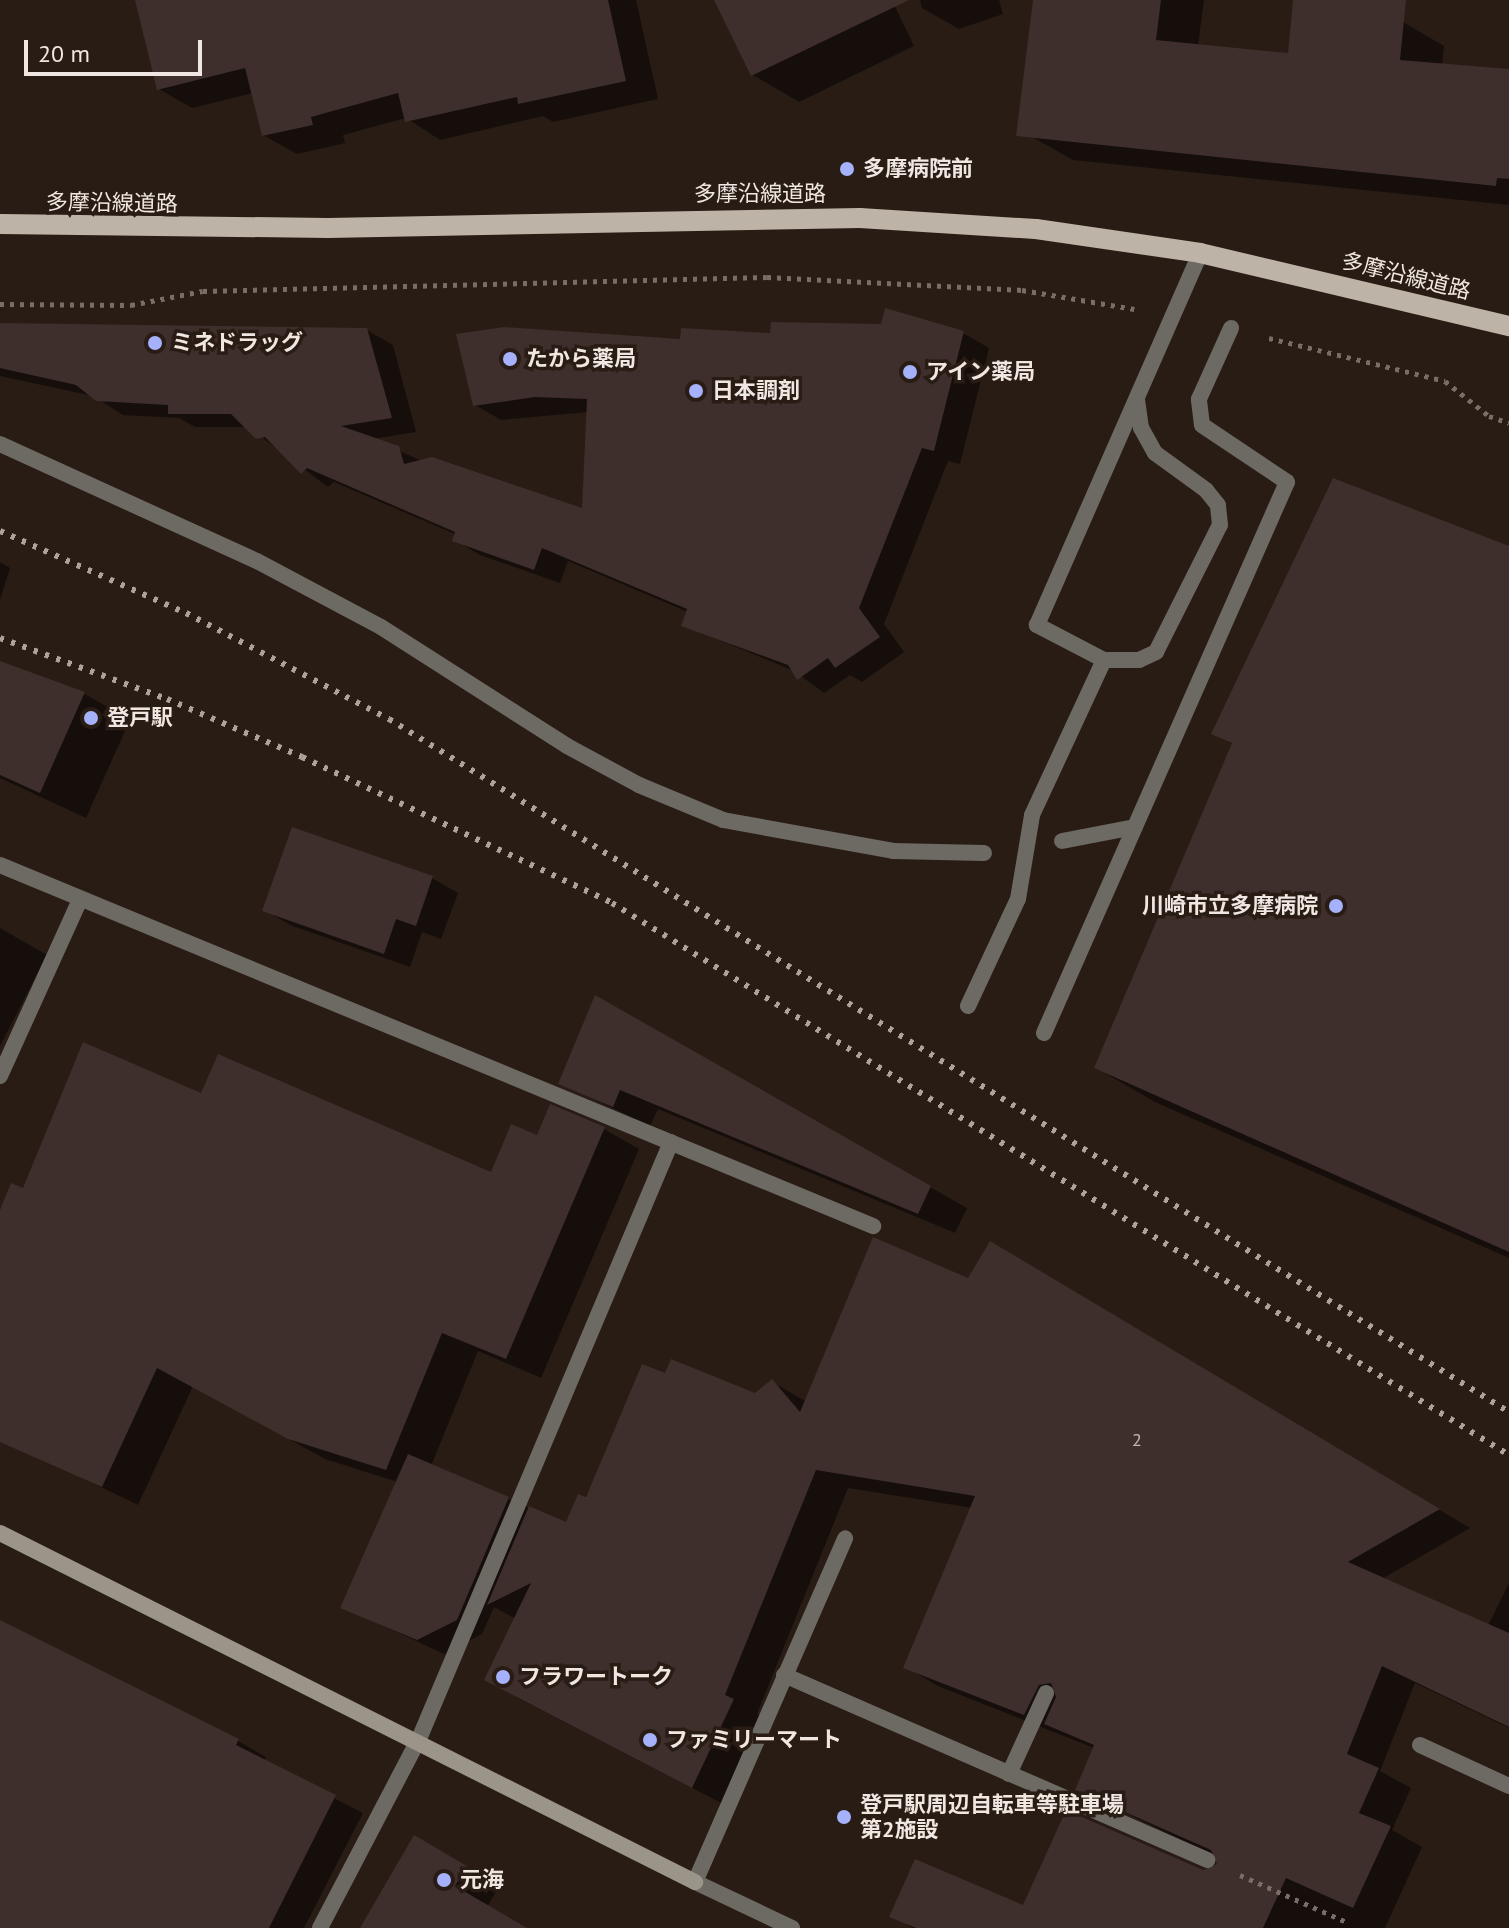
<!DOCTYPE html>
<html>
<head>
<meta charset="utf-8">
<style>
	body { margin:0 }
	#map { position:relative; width:1509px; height:1928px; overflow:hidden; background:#291c14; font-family:"PT Sans","Noto Sans JP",sans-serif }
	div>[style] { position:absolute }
	.shadow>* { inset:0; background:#0007 }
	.building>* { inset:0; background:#3e2e2c }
	.path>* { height:5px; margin-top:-2.5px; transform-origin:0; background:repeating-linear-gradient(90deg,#796d67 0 4px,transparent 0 10px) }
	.lane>* { height:16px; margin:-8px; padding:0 8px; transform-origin:8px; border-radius:8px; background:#6d6963 }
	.street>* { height:16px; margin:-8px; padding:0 8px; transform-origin:8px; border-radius:8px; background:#6d6963 }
	.secondary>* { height:16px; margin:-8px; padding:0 8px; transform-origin:8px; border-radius:8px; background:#9a9489 }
	.primary>* { height:20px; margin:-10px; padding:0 10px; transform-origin:10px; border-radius:10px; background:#bdb4a7 }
	.rail>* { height:6px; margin-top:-3px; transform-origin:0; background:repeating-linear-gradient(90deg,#ada39d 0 4px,transparent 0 12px) }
	.dots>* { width:22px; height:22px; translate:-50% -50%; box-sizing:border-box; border:4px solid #291c14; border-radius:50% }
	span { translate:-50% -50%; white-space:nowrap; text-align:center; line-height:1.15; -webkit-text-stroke:7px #291c14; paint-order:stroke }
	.number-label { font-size:18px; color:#c4b9b4 }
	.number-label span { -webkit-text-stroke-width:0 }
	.poi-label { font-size:22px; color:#f0e7e2; font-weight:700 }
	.left { translate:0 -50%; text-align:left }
	.right { translate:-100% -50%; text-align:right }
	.street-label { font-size:22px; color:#f0e7e2 }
	.scale { position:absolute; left:24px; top:40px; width:178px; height:36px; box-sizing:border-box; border:4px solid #f0e7e2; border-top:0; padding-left:10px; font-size:24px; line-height:28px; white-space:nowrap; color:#f0e7e2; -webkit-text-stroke:6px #291c14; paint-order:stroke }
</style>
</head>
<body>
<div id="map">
	<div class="shadow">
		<i style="clip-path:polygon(137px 0,636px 0,658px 99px,553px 122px,543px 116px,440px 140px,406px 118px,343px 135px,345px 143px,297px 154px,263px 135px,253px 93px,192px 108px,159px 89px)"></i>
		<i style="clip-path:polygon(716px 0,892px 0,914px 46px,799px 102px,753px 75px)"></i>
		<i style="clip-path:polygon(920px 0,999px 0,1003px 14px,959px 29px,922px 8px)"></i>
		<i style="clip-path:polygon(1049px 0,1204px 0,1198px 46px,1290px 55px,1295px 0,1343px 0,1403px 22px,1444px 46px,1442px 65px,1509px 71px,1509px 205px,1073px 160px,1032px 137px)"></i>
		<i style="clip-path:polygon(0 327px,367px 330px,393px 345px,416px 432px,373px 439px,422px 461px,583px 511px,589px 412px,501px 420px,475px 405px,681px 341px,772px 335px,963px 333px,989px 348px,960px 464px,948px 461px,884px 624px,904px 652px,862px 682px,850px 675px,824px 693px,794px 671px,683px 625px,688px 612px,568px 561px,560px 583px,480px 555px,455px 540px,457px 535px,334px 482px,328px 487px,248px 427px,195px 427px,179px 418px,123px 415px,93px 396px,0 376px)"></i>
		<i style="clip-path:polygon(1334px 481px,1509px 548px,1509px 1258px,1155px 1102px,1096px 1068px,1234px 745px,1214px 733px)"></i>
		<i style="clip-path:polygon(0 562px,10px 568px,0 600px)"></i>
		<i style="clip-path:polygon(0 665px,85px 694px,130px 720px,86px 818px,0 778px)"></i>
		<i style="clip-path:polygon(293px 830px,432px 878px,458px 893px,441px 939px,422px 932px,410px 967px,290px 925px,265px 910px)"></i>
		<i style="clip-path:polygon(0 928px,47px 955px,0 1046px)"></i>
		<i style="clip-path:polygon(596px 998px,967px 1208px,955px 1233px,658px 1109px,650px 1126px,561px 1083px)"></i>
		<i style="clip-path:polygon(202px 1095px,492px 1175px,538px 1137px,604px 1129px,639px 1149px,541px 1378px,478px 1351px,431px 1466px,567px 1524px,666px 1376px,756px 1396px,772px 1382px,807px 1402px,969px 1280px,1023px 1262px,1470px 1528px,1382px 1579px,1488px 1626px,1509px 1583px,1509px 1728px,1415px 1683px,1380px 1771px,1411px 1788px,1392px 1830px,1422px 1847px,1385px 1928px,913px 1928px,892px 1916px,1023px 1911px,1214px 1871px,1220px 1859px,1077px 1789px,1094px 1748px,938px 1686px,906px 1667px,973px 1508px,848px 1488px,757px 1714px,765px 1719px,725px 1805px,518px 1698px,516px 1619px,494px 1607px,482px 1634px,444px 1654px,343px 1607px,398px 1482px,325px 1459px,193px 1386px,138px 1505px,0 1438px,0 1215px,24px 1191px)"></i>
		<i style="clip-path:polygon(0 1623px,238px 1741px,266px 1757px,264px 1762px,363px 1813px,304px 1928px,0 1928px)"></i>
		<i style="clip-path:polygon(415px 1838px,499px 1887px,487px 1907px,504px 1928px,362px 1928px)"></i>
	</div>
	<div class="building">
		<i style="clip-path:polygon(135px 0,608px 0,626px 81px,518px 104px,517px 97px,405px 122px,398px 93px,311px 117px,313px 125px,262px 136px,245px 68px,157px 90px)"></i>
		<i style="clip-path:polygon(714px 0,909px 0,751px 76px)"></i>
		<i style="clip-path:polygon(1033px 0,1161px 0,1156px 40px,1288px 53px,1293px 0,1406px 0,1400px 60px,1509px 69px,1509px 179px,1497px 178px,1496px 186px,1016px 136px)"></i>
		<i style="clip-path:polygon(885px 308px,964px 331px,934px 451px,922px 448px,859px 608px,880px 637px,835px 668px,828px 658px,797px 680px,788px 665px,681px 626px,687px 609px,542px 548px,534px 570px,452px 541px,455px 532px,307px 468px,301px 474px,265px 437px,256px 439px,231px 414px,168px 414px,168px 405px,96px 401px,76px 385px,0 368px,0 323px,367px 328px,392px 418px,341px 426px,399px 446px,404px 464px,432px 457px,582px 508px,587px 399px,535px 397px,473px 406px,456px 334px,504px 327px,680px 339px,681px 328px,770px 333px,771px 322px,881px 324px)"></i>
		<i style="clip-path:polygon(1333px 478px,1509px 546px,1509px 1252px,1094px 1068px,1232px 743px,1211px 734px)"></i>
		<i style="clip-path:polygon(0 661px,85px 692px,40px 793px,0 775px)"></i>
		<i style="clip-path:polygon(292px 827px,433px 876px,416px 926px,396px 919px,384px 954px,262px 911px)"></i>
		<i style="clip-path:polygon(595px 995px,931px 1186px,918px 1214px,620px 1090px,613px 1107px,558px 1084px)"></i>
		<i style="clip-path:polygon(83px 1042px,201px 1093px,218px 1054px,491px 1172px,511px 1124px,537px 1135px,550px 1104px,605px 1127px,506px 1359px,442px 1333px,386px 1470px,288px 1439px,157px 1368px,102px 1487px,0 1442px,0 1210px,11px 1183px,23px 1188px)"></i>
		<i style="clip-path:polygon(873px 1237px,968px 1278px,990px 1241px,1440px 1509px,1348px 1562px,1509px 1633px,1509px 1727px,1382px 1666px,1347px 1754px,1379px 1768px,1359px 1813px,1391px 1826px,1353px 1908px,1286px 1878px,1263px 1928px,916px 1928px,889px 1917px,915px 1859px,1023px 1905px,1066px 1810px,1203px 1870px,1217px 1864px,1211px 1850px,1075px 1790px,1094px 1745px,1044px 1724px,1056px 1697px,1051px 1683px,1039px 1685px,1024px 1715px,903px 1668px,975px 1496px,816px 1470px,725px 1695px,734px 1699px,692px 1788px,484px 1680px,531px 1583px,487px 1605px,529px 1506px,566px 1522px,578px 1494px,586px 1497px,642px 1364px,665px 1373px,671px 1359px,755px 1393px,772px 1379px,800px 1412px)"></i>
		<i style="clip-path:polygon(408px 1454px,509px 1497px,457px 1620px,417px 1640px,340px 1608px)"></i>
		<i style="clip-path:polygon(0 1620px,239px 1739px,236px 1745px,336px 1795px,269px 1928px,0 1928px)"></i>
		<i style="clip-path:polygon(414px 1835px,467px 1866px,455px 1886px,527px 1928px,360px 1928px)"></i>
	</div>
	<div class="path">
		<i style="left:0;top:304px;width:131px;rotate:0.4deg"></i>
		<i style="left:131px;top:305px;width:73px;rotate:-11deg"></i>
		<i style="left:203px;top:291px;width:564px;rotate:-1.42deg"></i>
		<i style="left:767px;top:277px;width:255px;rotate:2.9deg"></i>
		<i style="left:1022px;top:290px;width:114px;rotate:9.6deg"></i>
		<i style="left:1269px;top:338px;width:181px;rotate:13.7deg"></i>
		<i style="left:1445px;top:381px;width:56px;rotate:38.5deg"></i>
		<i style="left:1489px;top:416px;width:21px;rotate:19deg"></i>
		<i style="left:1240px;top:1875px;width:119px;rotate:23.8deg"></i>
	</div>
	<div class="lane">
		<i style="left:1104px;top:660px;width:35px"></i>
		<i style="left:1139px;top:660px;width:19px;rotate:-25deg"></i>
		<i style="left:1156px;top:652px;width:142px;rotate:-63.3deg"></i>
		<i style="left:1220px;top:525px;width:20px;rotate:-96deg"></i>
		<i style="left:1218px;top:505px;width:19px;rotate:-129deg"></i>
		<i style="left:1206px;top:490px;width:63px;rotate:-144deg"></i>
		<i style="left:1155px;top:453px;width:29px;rotate:-119deg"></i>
		<i style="left:1141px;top:428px;width:30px;rotate:-98deg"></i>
		<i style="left:968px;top:1006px;width:118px;rotate:-65deg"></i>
		<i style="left:1018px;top:899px;width:85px;rotate:-80.5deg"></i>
		<i style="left:1032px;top:815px;width:171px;rotate:-65.1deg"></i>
		<i style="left:1104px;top:660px;width:76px;rotate:-152.4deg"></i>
		<i style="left:1037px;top:625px;width:406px;rotate:-66.3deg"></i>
		<i style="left:1420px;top:1745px;width:98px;rotate:24.7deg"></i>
		<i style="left:1009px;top:1774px;width:89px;rotate:-65.4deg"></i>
	</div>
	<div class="street">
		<i style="left:0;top:444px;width:282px;rotate:24.5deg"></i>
		<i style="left:257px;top:561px;width:140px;rotate:28deg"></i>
		<i style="left:381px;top:627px;width:221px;rotate:32.6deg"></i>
		<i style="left:567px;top:746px;width:82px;rotate:28.4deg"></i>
		<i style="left:639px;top:785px;width:91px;rotate:22.6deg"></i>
		<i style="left:723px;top:820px;width:173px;rotate:10.3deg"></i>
		<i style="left:893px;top:851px;width:91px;rotate:1.3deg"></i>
		<i style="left:1062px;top:841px;width:74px;rotate:-10.9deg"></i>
		<i style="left:0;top:865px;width:945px;rotate:22.47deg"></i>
		<i style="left:1044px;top:1033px;width:602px;rotate:-66.2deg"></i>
		<i style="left:1287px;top:482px;width:102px;rotate:-146.2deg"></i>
		<i style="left:1202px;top:425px;width:26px;rotate:-97deg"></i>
		<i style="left:1199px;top:399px;width:78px;rotate:-65.7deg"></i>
		<i style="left:0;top:1076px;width:193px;rotate:-65.6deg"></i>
		<i style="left:784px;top:1675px;width:462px;rotate:23.6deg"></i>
		<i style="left:320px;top:1928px;width:213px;rotate:-62.4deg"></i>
		<i style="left:419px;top:1739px;width:648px;rotate:-67.11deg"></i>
		<i style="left:792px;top:1928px;width:107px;rotate:-154.6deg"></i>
		<i style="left:695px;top:1882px;width:375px;rotate:-66.4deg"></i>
	</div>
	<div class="secondary">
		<i style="left:0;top:1533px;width:778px;rotate:26.66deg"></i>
	</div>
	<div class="primary">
		<i style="left:0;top:224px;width:328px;rotate:0.7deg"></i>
		<i style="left:328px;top:228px;width:532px;rotate:-1.08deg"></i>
		<i style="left:860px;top:218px;width:176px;rotate:3.6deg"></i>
		<i style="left:1036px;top:229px;width:166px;rotate:8.3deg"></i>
		<i style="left:1200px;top:253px;width:318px;rotate:13.3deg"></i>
	</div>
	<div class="rail">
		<i style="left:0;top:531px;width:203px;rotate:23.8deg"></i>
		<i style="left:186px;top:613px;width:229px;rotate:27.6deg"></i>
		<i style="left:389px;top:719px;width:1317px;rotate:31.75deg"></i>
		<i style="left:0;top:638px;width:178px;rotate:20.1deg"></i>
		<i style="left:167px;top:699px;width:147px;rotate:23.2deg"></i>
		<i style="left:302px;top:757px;width:343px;rotate:25.2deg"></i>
		<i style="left:612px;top:903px;width:1053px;rotate:31.61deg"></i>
	</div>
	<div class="dots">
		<i style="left:847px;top:169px;background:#a6b1fc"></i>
		<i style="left:155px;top:343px;background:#a6b1fc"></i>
		<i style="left:510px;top:359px;background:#a6b1fc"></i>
		<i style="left:910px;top:372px;background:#a6b1fc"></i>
		<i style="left:696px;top:391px;background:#a6b1fc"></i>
		<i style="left:91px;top:718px;background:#a6b1fc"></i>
		<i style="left:1336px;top:906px;background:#a6b1fc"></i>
		<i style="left:503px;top:1677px;background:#a6b1fc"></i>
		<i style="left:650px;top:1740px;background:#a6b1fc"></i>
		<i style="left:844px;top:1817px;background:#a6b1fc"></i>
		<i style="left:444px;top:1880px;background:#a6b1fc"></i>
	</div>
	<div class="number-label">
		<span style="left:1137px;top:1440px">2</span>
	</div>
	<div class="poi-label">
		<span class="left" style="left:863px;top:169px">多摩病院前</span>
		<span class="left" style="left:171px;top:343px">ミネドラッグ</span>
		<span class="left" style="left:526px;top:359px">たから薬局</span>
		<span class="left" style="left:926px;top:372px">アイン薬局</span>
		<span class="left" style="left:712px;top:391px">日本調剤</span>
		<span class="left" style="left:107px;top:718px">登戸駅</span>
		<span class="right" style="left:1318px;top:906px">川崎市立多摩病院</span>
		<span class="left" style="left:519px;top:1677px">フラワートーク</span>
		<span class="left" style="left:666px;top:1740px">ファミリーマート</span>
		<span class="left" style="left:860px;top:1817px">登戸駅周辺自転車等駐車場<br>第2施設</span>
		<span class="left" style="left:460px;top:1880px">元海</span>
	</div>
	<div class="street-label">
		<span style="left:760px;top:194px">多摩沿線道路</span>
		<span style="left:112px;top:203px;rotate:1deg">多摩沿線道路</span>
		<span style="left:1406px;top:276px;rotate:14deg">多摩沿線道路</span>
	</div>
	<div class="scale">20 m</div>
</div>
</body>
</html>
